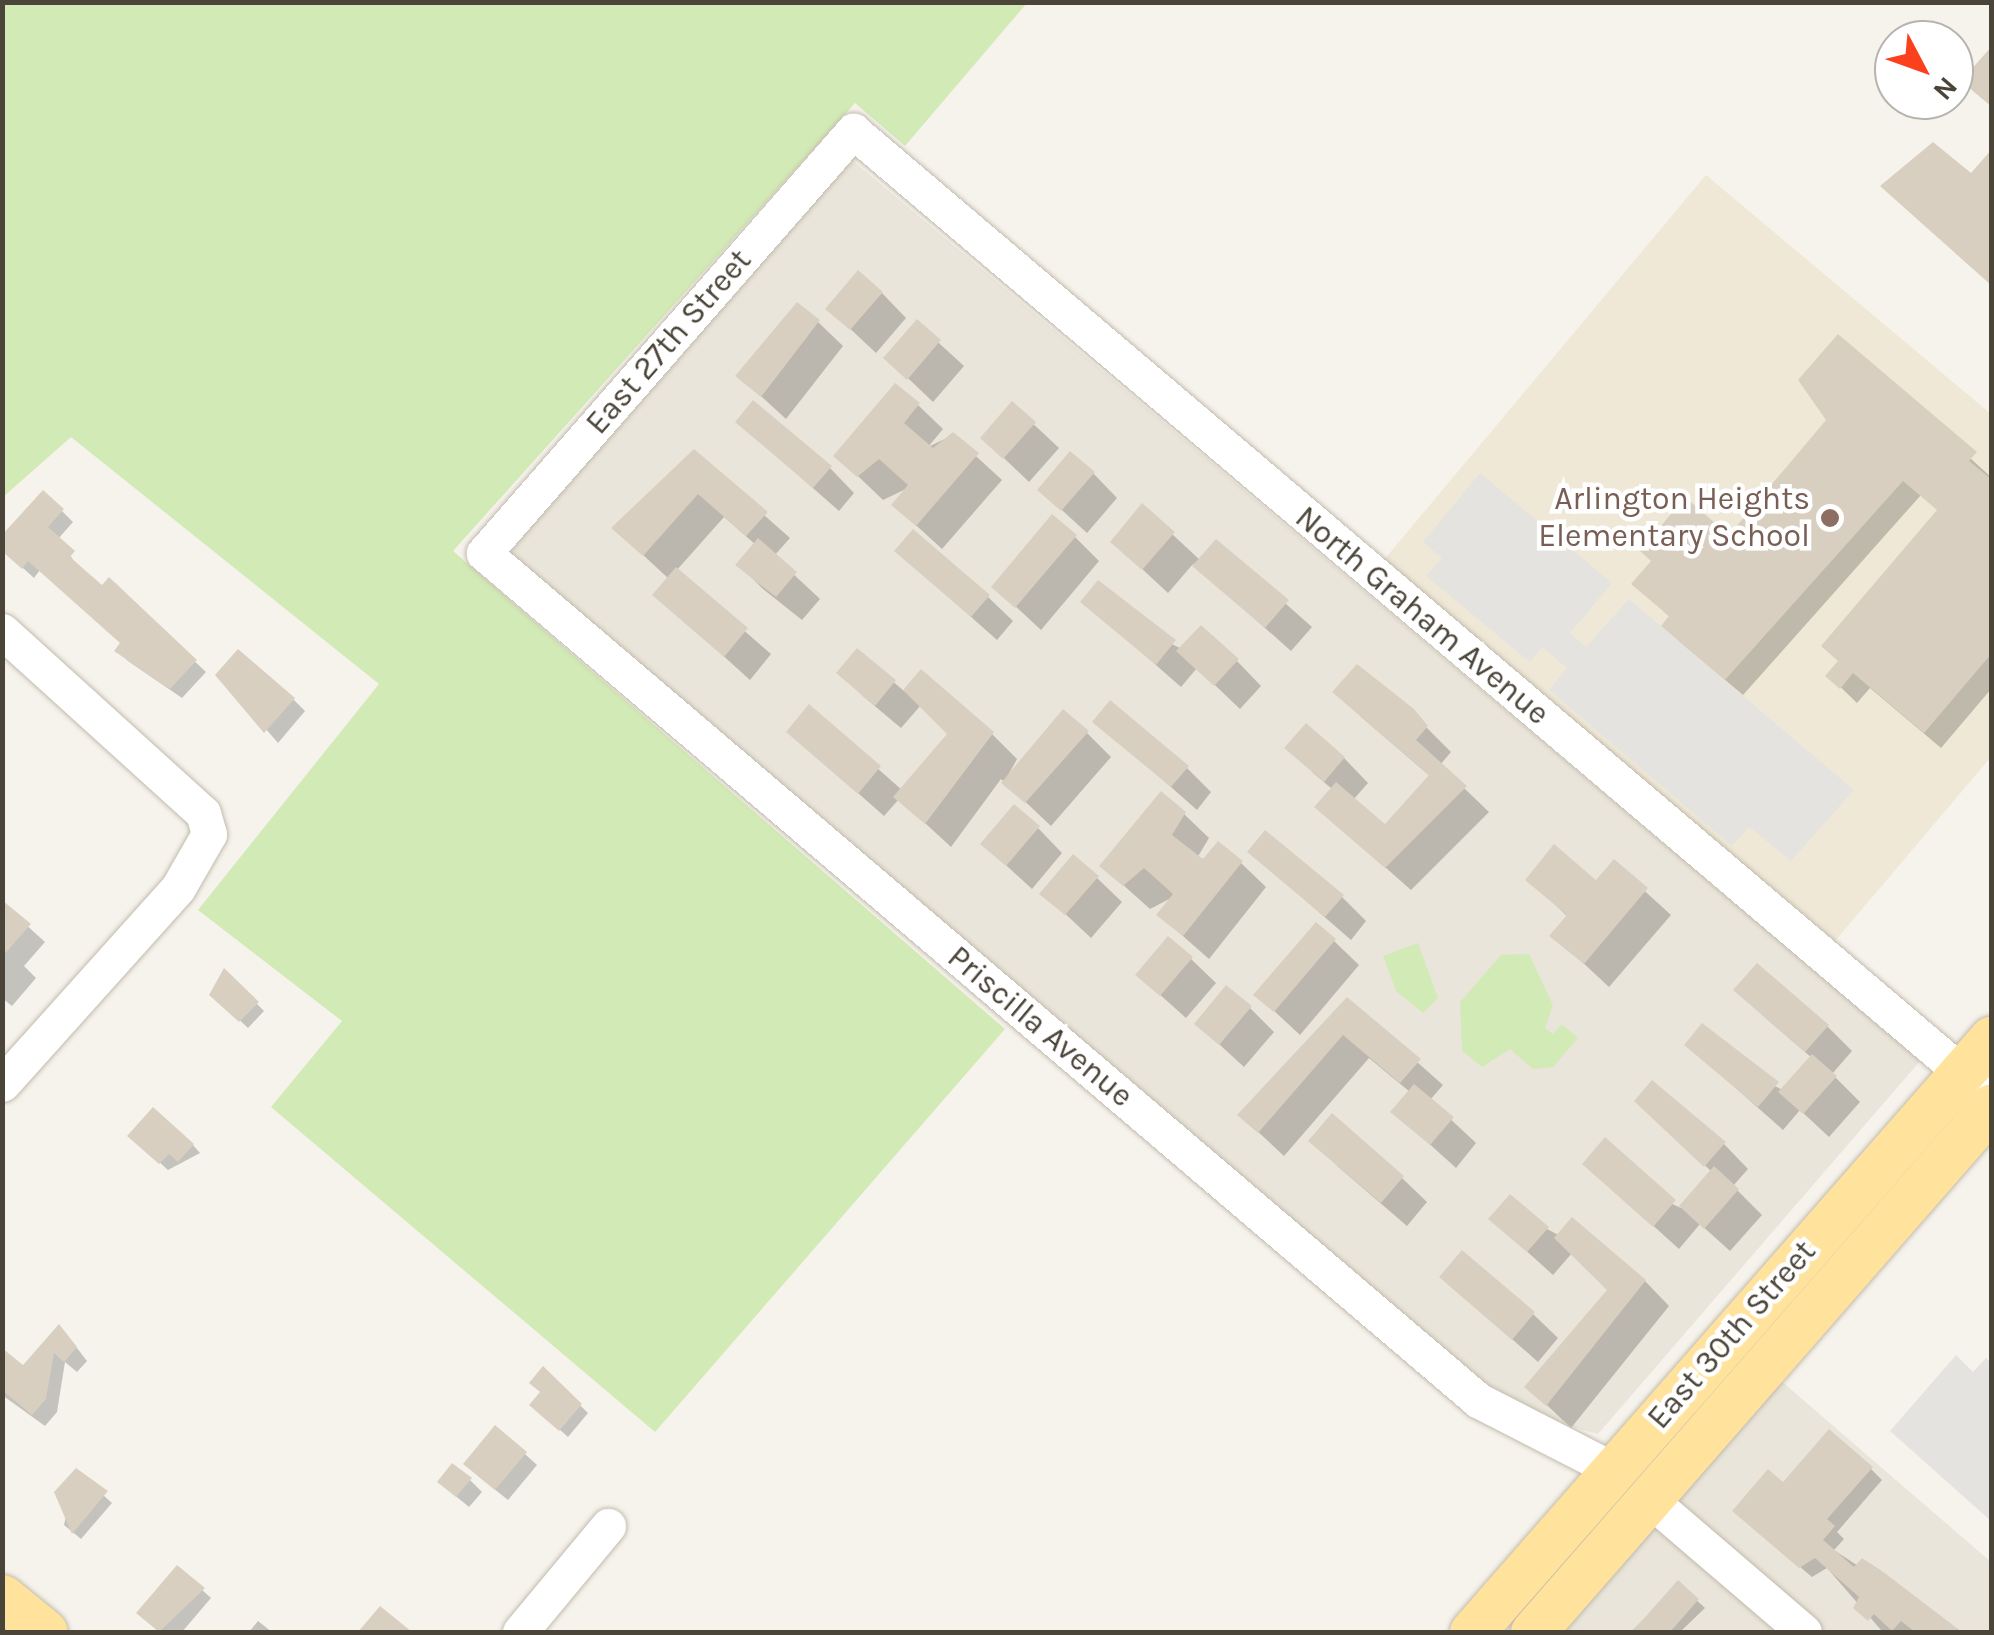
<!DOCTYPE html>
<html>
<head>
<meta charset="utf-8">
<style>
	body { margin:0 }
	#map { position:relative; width:1994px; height:1635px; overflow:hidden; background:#f6f3ec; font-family:Karla,sans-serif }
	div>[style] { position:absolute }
	.residential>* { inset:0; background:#eae5da }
	.education>* { inset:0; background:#efe8d6 }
	.green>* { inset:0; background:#d2eab5 }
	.parking>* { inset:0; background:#e5e3e0 }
	.shadow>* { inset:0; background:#0003 }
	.building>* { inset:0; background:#d8cfc1 }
	.roads { filter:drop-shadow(0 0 2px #c2bbae) drop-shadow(0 0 2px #c2bbae) }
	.minor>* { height:35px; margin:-17.5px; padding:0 17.5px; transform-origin:17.5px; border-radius:17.5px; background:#fff }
	.major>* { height:45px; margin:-22.5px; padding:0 22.5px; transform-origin:22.5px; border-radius:22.5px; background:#ffe39c }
	.dots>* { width:28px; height:28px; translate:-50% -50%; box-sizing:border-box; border:5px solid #fff; border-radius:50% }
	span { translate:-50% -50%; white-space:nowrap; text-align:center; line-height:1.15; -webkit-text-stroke:9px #fff; paint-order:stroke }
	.street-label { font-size:32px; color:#4b4439 }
	.education-label { font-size:32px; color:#785e54 }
	.right { translate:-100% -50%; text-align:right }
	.frame { position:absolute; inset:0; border:5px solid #4b4439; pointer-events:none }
	.north { position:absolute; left:1874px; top:20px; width:100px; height:100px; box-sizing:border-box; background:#fff; border:2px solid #b7b4b0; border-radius:50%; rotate:131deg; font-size:28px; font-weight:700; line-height:40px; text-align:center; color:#4b4439 }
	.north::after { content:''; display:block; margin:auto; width:35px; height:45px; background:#fc3f1d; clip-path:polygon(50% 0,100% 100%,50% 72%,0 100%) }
</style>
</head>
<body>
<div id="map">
	<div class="residential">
		<i style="clip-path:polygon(852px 160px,1921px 1060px,1598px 1434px,1512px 1410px,508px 551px)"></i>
		<i style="clip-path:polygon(1780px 1380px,1991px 1562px,1991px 1632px,1559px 1632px)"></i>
	</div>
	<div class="education">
		<i style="clip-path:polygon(1706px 175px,1991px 414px,1991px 757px,1835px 941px,1383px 561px)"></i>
	</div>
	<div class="green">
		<i style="clip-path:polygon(3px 3px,1027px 3px,905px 146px,855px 103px,453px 551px,1005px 1029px,655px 1432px,271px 1107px,342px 1021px,198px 910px,379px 684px,71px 437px,3px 497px)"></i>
		<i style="clip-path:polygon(1418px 943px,1438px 998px,1423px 1013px,1396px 991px,1383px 956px)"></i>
		<i style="clip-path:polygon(1529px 954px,1553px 1005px,1545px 1028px,1553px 1034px,1562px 1024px,1578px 1038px,1553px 1067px,1533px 1069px,1510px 1049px,1482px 1067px,1462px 1051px,1460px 1002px,1501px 955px)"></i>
	</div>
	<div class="parking">
		<i style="clip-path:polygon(1480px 473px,1612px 583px,1570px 633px,1586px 647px,1629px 599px,1854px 790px,1791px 861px,1749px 827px,1732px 846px,1549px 690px,1567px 668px,1542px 647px,1530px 662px,1426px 576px,1442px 558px,1423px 542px)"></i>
		<i style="clip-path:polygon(1956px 1355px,1973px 1372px,1986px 1358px,1991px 1363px,1991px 1521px,1890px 1431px)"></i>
	</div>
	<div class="shadow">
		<i style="clip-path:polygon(882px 293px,906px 318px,876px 353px,828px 308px)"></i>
		<i style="clip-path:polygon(818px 322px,843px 346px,786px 419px,738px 375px)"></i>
		<i style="clip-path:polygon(917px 323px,964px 366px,933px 402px,887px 358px)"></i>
		<i style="clip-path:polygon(1838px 337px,1992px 478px,1992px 688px,1941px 748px,1870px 688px,1857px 703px,1829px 676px,1939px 511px,1921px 495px,1743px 695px,1680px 642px,1671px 618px,1634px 584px,1729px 538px,1829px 421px)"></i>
		<i style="clip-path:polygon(918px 405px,943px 429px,928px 447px,953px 435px,1002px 480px,942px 549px,894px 505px,910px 487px,883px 500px,837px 456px)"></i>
		<i style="clip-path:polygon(1013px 405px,1059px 448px,1029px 482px,983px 438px)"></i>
		<i style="clip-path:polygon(738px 422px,830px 468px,854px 493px,839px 511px)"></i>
		<i style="clip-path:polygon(694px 453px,790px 538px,774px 556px,820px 599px,802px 620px,763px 589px,739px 565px,756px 545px,724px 517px,676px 571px,771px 654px,750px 680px,656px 595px,669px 579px,615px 529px)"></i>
		<i style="clip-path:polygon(1093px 473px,1117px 498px,1087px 533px,1040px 490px)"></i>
		<i style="clip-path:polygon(1143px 507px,1200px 560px,1216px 542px,1312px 627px,1291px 651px,1193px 564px,1168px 593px,1113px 542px)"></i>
		<i style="clip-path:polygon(62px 511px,73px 522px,58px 539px,80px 569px,102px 588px,109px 581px,206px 672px,182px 698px,128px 661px,117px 651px,123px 644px,40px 570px,34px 578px,2px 549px)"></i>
		<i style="clip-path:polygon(1075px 537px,1099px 561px,1041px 630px,995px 587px)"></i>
		<i style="clip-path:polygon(897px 551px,988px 597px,1013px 621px,997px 640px)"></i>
		<i style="clip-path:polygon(1084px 602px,1182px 649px,1237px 661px,1261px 686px,1240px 709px,1197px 668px,1181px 687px)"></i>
		<i style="clip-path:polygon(858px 651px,905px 692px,921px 673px,992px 734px,1017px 759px,1005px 781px,1087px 733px,1111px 757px,1051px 826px,1001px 779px,951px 847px,899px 799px,884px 816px,789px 732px,809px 708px,902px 790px,950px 734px,921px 705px,901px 728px,864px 697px,840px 673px)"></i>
		<i style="clip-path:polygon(219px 675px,293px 699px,305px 711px,278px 743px)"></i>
		<i style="clip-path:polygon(1360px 716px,1417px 718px,1451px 752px,1440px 765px,1489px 812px,1411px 890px,1317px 807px,1332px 789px,1312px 772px,1344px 758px,1368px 783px,1353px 800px,1385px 828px,1431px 777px)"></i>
		<i style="clip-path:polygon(1096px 721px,1187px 768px,1211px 792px,1197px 810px)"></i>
		<i style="clip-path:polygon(1184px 814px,1209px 838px,1197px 858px,1241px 863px,1266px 887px,1209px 959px,1159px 915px,1175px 896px,1150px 909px,1102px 866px)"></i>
		<i style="clip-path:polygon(1038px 828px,1062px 853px,1032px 889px,983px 844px)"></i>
		<i style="clip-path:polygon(1250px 852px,1342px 897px,1366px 921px,1351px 940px)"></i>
		<i style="clip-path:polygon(1614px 863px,1671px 915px,1609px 987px,1553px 935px,1568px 917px,1528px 879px,1597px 883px)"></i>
		<i style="clip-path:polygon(1097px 878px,1122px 902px,1091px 938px,1043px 893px)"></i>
		<i style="clip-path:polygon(2px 903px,45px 942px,24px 966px,36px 978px,12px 1006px,2px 998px)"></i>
		<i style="clip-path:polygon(1334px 941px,1359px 965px,1300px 1035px,1257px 995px)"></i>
		<i style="clip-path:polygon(1191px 959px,1216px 983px,1186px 1018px,1138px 975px)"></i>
		<i style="clip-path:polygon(225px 972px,264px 1011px,248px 1028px,212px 994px)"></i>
		<i style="clip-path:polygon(1347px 1000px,1443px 1085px,1430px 1100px,1476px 1143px,1456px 1168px,1394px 1112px,1410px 1092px,1369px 1058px,1284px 1156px,1240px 1115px)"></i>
		<i style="clip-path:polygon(1250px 1008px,1274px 1032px,1244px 1067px,1197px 1024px)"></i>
		<i style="clip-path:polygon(1761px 1014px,1827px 1026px,1852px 1051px,1832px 1074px,1860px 1102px,1829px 1137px,1800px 1110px,1783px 1130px,1687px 1045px,1783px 1090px,1812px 1058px)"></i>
		<i style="clip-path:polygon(1662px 1125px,1724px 1144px,1748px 1169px,1733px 1186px,1762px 1215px,1730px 1251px,1700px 1224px,1679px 1249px,1585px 1164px,1681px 1208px,1712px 1172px)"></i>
		<i style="clip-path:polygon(138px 1143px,193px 1145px,200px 1153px,168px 1170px)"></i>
		<i style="clip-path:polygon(1336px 1165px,1402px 1178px,1427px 1202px,1407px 1226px)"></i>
		<i style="clip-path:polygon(1491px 1219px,1547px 1229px,1645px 1281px,1669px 1306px,1571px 1428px,1528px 1387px,1610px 1290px,1572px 1253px,1553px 1275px)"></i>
		<i style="clip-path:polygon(1442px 1277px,1533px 1314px,1558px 1338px,1538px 1362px)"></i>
		<i style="clip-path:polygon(70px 1339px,87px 1361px,77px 1372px,65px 1362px,57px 1412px,45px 1426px,2px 1395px,2px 1351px,23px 1369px)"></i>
		<i style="clip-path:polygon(544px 1370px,588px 1413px,568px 1437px,540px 1412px)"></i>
		<i style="clip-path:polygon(525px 1454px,537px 1465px,508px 1500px,478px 1476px)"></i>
		<i style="clip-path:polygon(1871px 1469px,1882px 1480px,1837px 1532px,1844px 1539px,1834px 1550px,1958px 1632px,1881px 1630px,1827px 1568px,1812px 1577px,1747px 1522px,1783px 1485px)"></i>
		<i style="clip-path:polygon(76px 1471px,112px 1503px,81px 1539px,64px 1525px)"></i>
		<i style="clip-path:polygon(470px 1480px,482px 1492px,469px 1507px,452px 1493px)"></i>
		<i style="clip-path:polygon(178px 1568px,211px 1598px,182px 1632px,161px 1632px,147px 1621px)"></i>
		<i style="clip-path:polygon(1679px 1584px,1705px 1608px,1680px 1632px,1631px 1632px)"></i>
		<i style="clip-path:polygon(258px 1621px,272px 1632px,249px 1632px)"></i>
	</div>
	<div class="building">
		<i style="clip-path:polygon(1992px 46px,1992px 107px,1961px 81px)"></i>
		<i style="clip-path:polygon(1933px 142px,1971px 173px,1992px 149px,1992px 286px,1880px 186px)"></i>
		<i style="clip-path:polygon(858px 270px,883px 292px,850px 330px,825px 309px)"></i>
		<i style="clip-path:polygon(797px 302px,820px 320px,761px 397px,735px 376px)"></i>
		<i style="clip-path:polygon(917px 319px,941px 340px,907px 380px,883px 358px)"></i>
		<i style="clip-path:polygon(1838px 334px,1977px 452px,1969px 461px,1992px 480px,1992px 653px,1924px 733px,1853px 673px,1840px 689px,1825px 676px,1838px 661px,1821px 646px,1937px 510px,1903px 481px,1725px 680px,1661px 626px,1669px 616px,1631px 584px,1651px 561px,1640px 551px,1685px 497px,1729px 535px,1826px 420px,1798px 380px)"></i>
		<i style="clip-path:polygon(895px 383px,920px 403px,904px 423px,933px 448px,953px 432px,979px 453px,916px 526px,891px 505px,908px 485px,879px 459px,857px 477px,833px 456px)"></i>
		<i style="clip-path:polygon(753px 400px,832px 466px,813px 488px,735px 422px)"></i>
		<i style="clip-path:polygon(1012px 401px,1036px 422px,1003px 459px,980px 438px)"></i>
		<i style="clip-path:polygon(694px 449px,768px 512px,746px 536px,698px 494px,643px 556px,611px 528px)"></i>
		<i style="clip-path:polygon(1070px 451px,1095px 472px,1061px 511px,1037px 490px)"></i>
		<i style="clip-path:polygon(43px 490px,64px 509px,48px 527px,75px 551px,70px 557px,102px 585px,109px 577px,197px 660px,170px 689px,114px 651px,120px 643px,28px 561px,22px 569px,2px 551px,2px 535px)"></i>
		<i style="clip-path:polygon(1142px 503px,1175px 532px,1142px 570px,1110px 542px)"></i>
		<i style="clip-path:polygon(1052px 514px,1077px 535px,1015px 608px,991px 587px)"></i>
		<i style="clip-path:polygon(913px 529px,990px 595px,971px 617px,894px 551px)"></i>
		<i style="clip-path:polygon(758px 538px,797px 572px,776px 597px,735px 565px)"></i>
		<i style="clip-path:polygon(1216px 539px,1289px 600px,1265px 628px,1192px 566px)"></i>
		<i style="clip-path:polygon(676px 567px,748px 628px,724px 657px,652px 595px)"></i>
		<i style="clip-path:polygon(1098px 580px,1176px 640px,1156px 665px,1080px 602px)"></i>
		<i style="clip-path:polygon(1201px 625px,1239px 659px,1214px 686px,1176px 651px)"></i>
		<i style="clip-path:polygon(857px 648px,896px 680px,875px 706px,836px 673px)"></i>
		<i style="clip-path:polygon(238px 649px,295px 698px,264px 733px,215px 675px)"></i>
		<i style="clip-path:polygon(1357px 664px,1414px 709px,1428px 726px,1416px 740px,1467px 786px,1385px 868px,1314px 807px,1336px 782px,1385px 824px,1429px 775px,1332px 692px)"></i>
		<i style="clip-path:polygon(921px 669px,994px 732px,925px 824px,893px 797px,947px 734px,903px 690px)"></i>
		<i style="clip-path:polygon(1110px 700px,1189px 766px,1171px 787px,1092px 722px)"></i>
		<i style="clip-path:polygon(809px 704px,881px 766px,858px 794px,786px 732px)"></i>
		<i style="clip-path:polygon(1063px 709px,1089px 731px,1025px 803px,1001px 783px)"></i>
		<i style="clip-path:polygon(1306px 723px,1345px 757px,1324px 782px,1284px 748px)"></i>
		<i style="clip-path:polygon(1161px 791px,1186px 812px,1172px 835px,1203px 859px,1218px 841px,1243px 861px,1183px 936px,1156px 915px,1173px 894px,1144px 868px,1123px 886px,1099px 866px)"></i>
		<i style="clip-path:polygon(1014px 804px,1040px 826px,1006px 866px,980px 844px)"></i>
		<i style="clip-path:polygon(1265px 830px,1344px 895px,1325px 917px,1247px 852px)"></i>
		<i style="clip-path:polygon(1554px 844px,1596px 880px,1614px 859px,1648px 888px,1584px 964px,1549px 936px,1567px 915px,1525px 880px)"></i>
		<i style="clip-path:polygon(1073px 854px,1099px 876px,1065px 915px,1039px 894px)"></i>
		<i style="clip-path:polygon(2px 900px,31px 924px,2px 957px)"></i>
		<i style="clip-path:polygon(1316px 922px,1336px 939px,1274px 1012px,1253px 995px)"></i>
		<i style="clip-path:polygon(1168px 936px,1193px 957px,1160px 996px,1135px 975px)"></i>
		<i style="clip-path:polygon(1757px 963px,1829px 1025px,1805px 1052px,1733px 990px)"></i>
		<i style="clip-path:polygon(224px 968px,259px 1002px,239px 1022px,209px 995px)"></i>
		<i style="clip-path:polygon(1226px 985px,1252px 1006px,1219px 1045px,1194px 1024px)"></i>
		<i style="clip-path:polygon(1347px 997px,1421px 1059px,1400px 1083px,1343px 1035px,1258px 1133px,1237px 1115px)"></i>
		<i style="clip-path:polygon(1702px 1023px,1779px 1082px,1758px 1107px,1684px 1045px)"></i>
		<i style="clip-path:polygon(1812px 1054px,1837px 1076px,1803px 1114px,1778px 1092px)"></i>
		<i style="clip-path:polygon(1652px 1080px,1726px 1142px,1704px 1167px,1634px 1101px)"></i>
		<i style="clip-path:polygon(1414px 1084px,1454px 1117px,1430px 1145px,1390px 1112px)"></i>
		<i style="clip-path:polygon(153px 1107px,194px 1144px,178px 1162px,169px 1154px,159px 1164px,127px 1136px)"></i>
		<i style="clip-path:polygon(1332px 1113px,1404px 1176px,1381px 1203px,1308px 1141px)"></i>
		<i style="clip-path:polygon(1605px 1137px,1676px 1200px,1653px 1227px,1582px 1164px)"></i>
		<i style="clip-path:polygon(1714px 1166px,1739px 1189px,1704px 1229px,1679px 1206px)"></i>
		<i style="clip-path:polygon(1510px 1194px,1549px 1227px,1527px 1252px,1488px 1219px)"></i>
		<i style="clip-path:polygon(1572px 1217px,1646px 1280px,1546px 1406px,1524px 1387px,1607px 1290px,1554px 1238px)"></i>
		<i style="clip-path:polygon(1462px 1250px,1535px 1312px,1512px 1340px,1439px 1277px)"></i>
		<i style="clip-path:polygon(59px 1324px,77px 1347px,64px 1362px,54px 1353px,46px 1399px,32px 1415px,2px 1390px,2px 1348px,23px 1365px)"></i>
		<i style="clip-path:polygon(543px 1366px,582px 1404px,559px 1431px,529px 1405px,540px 1392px,529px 1383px)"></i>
		<i style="clip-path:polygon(495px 1425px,527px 1452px,495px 1490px,463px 1464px)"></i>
		<i style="clip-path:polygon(1829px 1429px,1873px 1467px,1827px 1519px,1835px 1526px,1823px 1540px,1854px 1567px,1862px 1558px,1882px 1571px,1962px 1632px,1915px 1632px,1901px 1621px,1892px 1631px,1874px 1614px,1868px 1621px,1853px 1608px,1859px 1597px,1815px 1558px,1799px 1568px,1732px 1511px,1768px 1469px,1783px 1482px)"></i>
		<i style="clip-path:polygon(452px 1463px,472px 1478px,456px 1497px,437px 1482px)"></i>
		<i style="clip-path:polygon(76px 1468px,108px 1491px,72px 1534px,54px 1492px)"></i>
		<i style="clip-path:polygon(177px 1565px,205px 1588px,159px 1632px,136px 1613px)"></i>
		<i style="clip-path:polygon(1678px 1580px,1699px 1599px,1670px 1632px,1632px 1632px)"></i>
		<i style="clip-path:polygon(380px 1606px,412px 1632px,358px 1632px)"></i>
	</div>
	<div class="roads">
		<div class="minor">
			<i style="left:2px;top:631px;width:271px;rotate:42.2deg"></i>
			<i style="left:203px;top:813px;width:22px;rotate:74deg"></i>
			<i style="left:209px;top:834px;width:62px;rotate:119.9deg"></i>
			<i style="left:178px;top:888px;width:263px;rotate:131.9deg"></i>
			<i style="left:1614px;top:1470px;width:153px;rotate:-152.8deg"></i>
			<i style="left:1478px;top:1400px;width:1306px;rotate:-139.57deg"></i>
			<i style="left:484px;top:553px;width:561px;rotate:-48.83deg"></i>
			<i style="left:853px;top:131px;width:1479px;rotate:40.34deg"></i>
			<i style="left:1649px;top:1499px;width:204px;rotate:40.6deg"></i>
			<i style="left:520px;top:1632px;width:138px;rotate:-50.3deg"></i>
		</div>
		<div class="major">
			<i style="left:2px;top:1597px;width:55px;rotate:39.1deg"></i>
			<i style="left:1472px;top:1632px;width:789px;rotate:-48.8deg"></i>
			<i style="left:1533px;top:1632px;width:698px;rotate:-48.89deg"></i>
		</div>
	</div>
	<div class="dots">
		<i style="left:1830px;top:518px;background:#8d6e63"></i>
	</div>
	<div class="street-label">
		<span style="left:669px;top:342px;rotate:-49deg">East 27th Street</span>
		<span style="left:1422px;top:616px;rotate:40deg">North Graham Avenue</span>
		<span style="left:1040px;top:1027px;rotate:40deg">Priscilla Avenue</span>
		<span style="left:1732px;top:1335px;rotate:-49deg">East 30th Street</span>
	</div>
	<div class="education-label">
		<span class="right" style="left:1810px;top:518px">Arlington Heights<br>Elementary School</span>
	</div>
	<div class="frame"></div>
	<div class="north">N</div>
</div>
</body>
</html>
